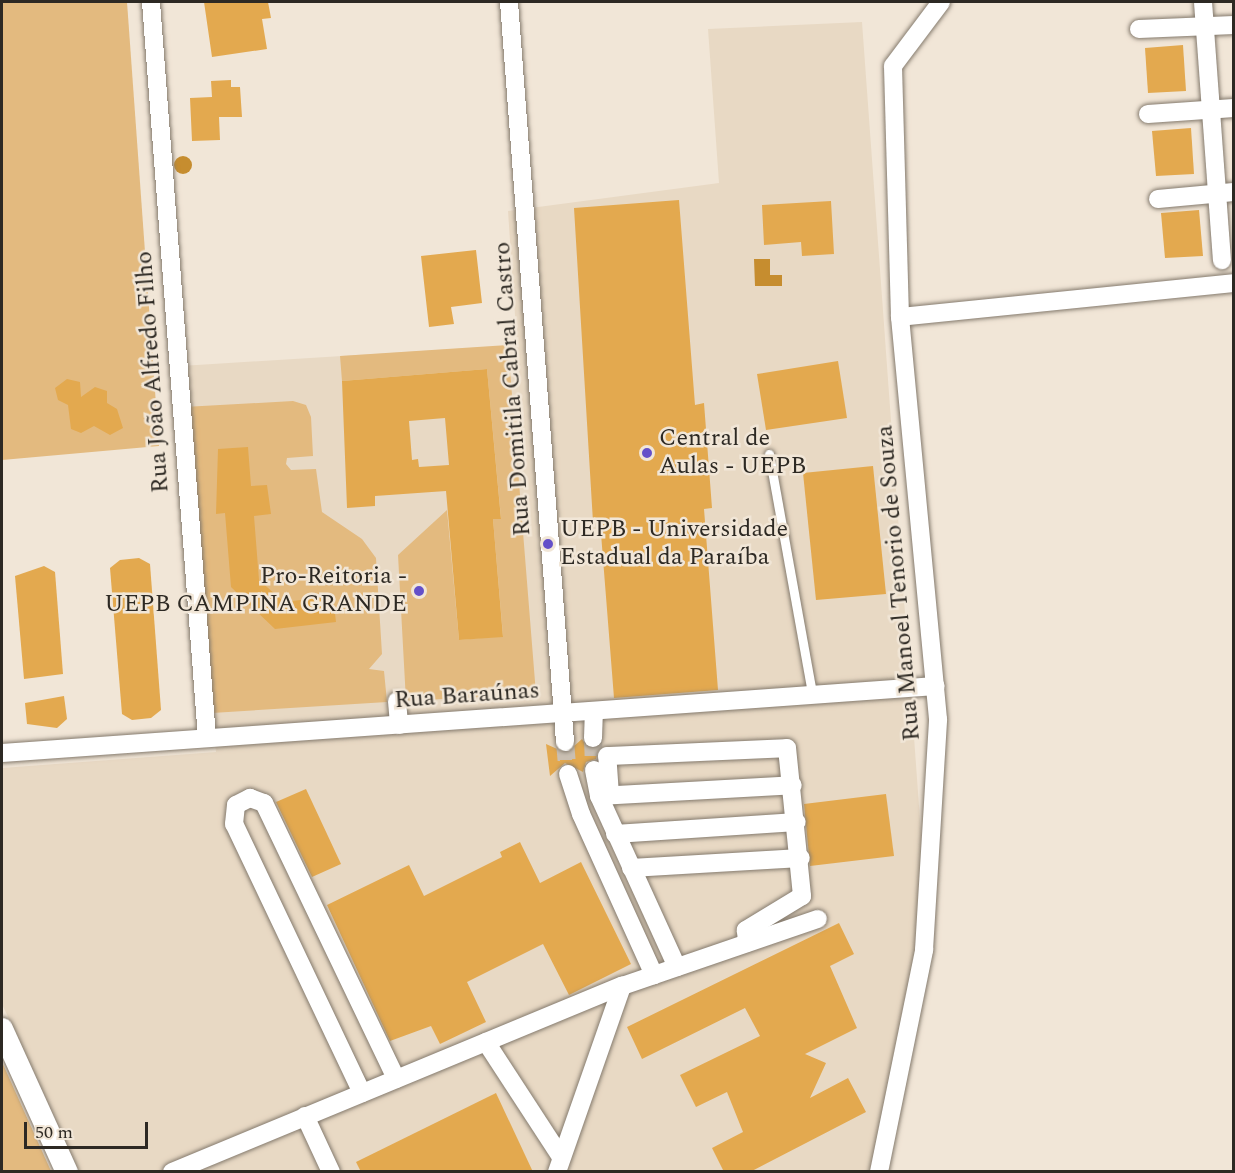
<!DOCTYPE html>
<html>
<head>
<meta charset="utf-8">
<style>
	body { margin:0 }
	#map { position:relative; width:1235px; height:1173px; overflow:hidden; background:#f1e6d7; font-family:Spectral,serif }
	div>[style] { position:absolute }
	.built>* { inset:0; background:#e8d9c4 }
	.green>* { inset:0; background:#e3ba7f }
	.water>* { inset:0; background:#c68d2f }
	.round { border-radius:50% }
	.building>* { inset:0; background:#e3a94f }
	.minor-tunnel>* { height:18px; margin-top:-9px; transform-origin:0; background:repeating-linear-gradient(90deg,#cac0b3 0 18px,transparent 0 27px) }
	.roads { filter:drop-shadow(0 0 2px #847a6d) drop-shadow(0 0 2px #847a6d) }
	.service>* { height:9px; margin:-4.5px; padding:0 4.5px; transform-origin:4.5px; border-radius:4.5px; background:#fff }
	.minor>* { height:18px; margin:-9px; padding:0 9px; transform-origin:9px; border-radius:9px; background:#fff }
	.tertiary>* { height:22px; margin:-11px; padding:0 11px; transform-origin:11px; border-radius:11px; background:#fff }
	.dots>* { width:16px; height:16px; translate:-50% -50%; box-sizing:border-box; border:3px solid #f1e6d7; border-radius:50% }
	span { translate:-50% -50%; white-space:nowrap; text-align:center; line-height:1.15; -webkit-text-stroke:5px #f1e6d7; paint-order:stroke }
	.street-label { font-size:24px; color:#2d2923 }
	.poi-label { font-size:24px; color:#2d2923 }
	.left { translate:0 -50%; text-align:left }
	.right { translate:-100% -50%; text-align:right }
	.frame { position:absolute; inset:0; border:3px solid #2d2923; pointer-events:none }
	.scale { position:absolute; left:24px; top:1122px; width:124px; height:27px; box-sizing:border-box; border:3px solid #2d2923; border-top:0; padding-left:8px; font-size:18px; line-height:21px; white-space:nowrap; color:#2d2923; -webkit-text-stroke:4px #f1e6d7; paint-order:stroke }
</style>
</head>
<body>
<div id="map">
	<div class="built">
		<i style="clip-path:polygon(862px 22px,922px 847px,916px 963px,870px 1171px,79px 1171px,2px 1004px,2px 768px,216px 752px,181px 366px,517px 345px,508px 211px,719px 183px,708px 29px)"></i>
	</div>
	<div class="green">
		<i style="clip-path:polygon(127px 2px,159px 446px,2px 460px,2px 3px)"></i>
		<i style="clip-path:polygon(508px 345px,536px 694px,406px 701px,398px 555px,447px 510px,459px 640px,503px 636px,493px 519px,501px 518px,487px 369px,342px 381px,340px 356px)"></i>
		<i style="clip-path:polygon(293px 401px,306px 405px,311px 417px,313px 456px,287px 458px,286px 464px,291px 470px,316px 469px,322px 512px,362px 539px,376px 558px,382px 654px,369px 669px,384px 671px,387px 702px,212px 713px,184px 407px)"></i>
		<i style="clip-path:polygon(2px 1062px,51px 1171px,2px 1171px)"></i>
	</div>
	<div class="water">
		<i class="round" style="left:174px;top:156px;width:18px;height:18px"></i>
		<i style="clip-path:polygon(754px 259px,770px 259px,770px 275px,782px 275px,782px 286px,755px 286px)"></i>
	</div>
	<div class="building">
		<i style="clip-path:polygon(204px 2px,268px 2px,271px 18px,262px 19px,267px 49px,212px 57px)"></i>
		<i style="clip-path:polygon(1183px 45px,1186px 91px,1148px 93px,1145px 48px)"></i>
		<i style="clip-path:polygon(231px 80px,231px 87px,240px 87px,242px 117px,219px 117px,220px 140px,192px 141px,190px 98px,212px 97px,211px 81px)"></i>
		<i style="clip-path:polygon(1191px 128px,1194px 174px,1156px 176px,1152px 131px)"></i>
		<i style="clip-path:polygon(679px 200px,695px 405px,704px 403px,712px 508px,704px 509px,718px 690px,614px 698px,600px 521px,593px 522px,574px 208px)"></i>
		<i style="clip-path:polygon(831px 201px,834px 254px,802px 256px,801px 242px,764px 245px,762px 205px)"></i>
		<i style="clip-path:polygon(1199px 210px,1203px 256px,1165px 258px,1161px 213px)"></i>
		<i style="clip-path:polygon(476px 250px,482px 303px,451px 307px,454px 324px,429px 327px,421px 256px)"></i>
		<i style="clip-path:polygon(838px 361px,847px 418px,766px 430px,757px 374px)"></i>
		<i style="clip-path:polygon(evenodd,487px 369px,501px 519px,493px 519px,503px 637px,459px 640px,446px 491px,375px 496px,375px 506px,347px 508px,342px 381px,487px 369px,445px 418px,449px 465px,419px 467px,418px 459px,412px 460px,409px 421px,445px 418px)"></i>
		<i style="clip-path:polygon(67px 379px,80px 382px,81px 397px,95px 387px,107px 391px,107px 403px,117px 409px,123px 428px,110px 435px,94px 426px,81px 433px,71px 429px,68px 405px,58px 400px,55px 388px)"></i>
		<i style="clip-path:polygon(248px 447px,251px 486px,267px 485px,271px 514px,254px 516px,259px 580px,284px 602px,333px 596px,336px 622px,275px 629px,231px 587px,225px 513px,216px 514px,218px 449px)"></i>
		<i style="clip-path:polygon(873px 466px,886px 594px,816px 600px,803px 473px)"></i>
		<i style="clip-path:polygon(139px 558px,150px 564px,161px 710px,151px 718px,132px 720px,122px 714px,110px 568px,120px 560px)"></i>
		<i style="clip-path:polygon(44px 566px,55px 572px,63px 674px,24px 679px,15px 576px)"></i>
		<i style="clip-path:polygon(64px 696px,67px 719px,57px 728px,27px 724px,25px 703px)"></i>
		<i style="clip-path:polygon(582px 739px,588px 748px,599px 747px,596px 759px,586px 762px,583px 772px,565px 763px,550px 776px,546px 744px,566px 753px)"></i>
		<i style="clip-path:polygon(306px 789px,341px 864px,312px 877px,276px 802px)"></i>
		<i style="clip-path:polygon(886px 794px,894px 856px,810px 866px,804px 804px)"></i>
		<i style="clip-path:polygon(520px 842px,540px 883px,581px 862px,631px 964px,569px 995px,543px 944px,467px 982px,486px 1022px,440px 1044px,431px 1026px,390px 1041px,327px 905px,409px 865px,424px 896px,502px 857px,500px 852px)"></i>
		<i style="clip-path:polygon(839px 923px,854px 954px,830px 966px,857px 1028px,805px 1054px,826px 1063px,810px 1098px,848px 1078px,866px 1112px,750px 1172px,724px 1172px,712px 1148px,743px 1132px,727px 1092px,696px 1107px,680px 1075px,760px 1036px,745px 1008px,642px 1059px,627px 1027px)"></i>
		<i style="clip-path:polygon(496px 1093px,533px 1172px,361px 1172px,356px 1162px)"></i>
	</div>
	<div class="minor-tunnel">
		<i style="left:593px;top:738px;width:32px;rotate:88deg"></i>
		<i style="left:565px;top:742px;width:32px;rotate:85deg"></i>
	</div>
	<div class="roads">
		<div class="service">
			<i style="left:769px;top:454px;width:244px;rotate:79.8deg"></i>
		</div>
		<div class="minor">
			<i style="left:151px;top:2px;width:738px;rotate:85.65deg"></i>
			<i style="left:509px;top:2px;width:742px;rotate:85.67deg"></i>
			<i style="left:1203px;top:2px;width:259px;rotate:85.8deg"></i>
			<i style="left:1139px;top:29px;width:95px;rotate:-2.4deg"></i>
			<i style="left:1148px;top:114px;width:86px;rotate:-4deg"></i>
			<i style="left:1158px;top:199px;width:76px;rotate:-5.3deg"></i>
			<i style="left:900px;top:317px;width:336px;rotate:-5.8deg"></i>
			<i style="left:397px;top:701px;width:24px;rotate:85deg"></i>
			<i style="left:593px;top:738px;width:27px;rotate:-88deg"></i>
			<i style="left:2px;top:753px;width:936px;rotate:-4.1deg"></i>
			<i style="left:594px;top:770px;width:26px;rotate:79deg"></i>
			<i style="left:599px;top:796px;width:188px;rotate:65.5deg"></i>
			<i style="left:568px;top:774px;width:42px;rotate:72deg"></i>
			<i style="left:581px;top:814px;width:177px;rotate:65.6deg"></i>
			<i style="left:610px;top:795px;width:39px;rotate:-94deg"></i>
			<i style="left:607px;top:756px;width:180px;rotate:-2.5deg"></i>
			<i style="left:787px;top:748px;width:149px;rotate:84.2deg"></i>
			<i style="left:802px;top:896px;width:66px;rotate:148.7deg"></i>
			<i style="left:746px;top:930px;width:13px;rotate:86deg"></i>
			<i style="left:599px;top:796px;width:194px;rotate:-3.2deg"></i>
			<i style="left:615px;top:834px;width:182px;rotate:-3.8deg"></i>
			<i style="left:631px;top:868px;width:170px;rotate:-3.4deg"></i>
			<i style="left:486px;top:1042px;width:137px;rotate:56.9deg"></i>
			<i style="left:362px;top:1093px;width:298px;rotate:-115.4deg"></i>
			<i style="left:234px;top:824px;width:19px;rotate:-84deg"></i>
			<i style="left:236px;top:805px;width:16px;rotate:-27deg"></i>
			<i style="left:250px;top:798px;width:15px;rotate:20deg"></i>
			<i style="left:264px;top:803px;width:306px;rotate:64.4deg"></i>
			<i style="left:305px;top:1116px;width:62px;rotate:65.1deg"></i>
			<i style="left:172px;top:1172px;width:487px;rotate:-22.5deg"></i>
			<i style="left:622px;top:986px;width:207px;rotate:-18.9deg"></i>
			<i style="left:557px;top:1172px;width:197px;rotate:-70.7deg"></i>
			<i style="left:879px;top:1172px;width:227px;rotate:-78.5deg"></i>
			<i style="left:924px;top:950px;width:231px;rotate:-86.5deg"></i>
			<i style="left:938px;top:719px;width:404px;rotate:-95.4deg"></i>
			<i style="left:900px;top:317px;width:251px;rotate:-91.6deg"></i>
			<i style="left:893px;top:66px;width:80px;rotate:-53.1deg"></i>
		</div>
		<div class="tertiary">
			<i style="left:2px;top:1029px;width:157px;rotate:65.6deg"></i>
		</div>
	</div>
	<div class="dots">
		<i style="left:647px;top:453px;background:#6450c9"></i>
		<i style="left:548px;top:544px;background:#6450c9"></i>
		<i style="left:419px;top:591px;background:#6450c9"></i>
	</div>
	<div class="street-label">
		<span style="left:153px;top:372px;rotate:-94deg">Rua João Alfredo Filho</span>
		<span style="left:513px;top:389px;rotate:-94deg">Rua Domitila Cabral Castro</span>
		<span style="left:899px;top:583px;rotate:-95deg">Rua Manoel Tenorio de Souza</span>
		<span style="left:467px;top:696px;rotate:-4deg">Rua Baraúnas</span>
	</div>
	<div class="poi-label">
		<span class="left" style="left:659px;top:453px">Central de<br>Aulas - UEPB</span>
		<span class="left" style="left:560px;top:544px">UEPB - Universidade<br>Estadual da Paraíba</span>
		<span class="right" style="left:407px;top:591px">Pro-Reitoria -<br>UEPB CAMPINA GRANDE</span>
	</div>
	<div class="frame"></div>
	<div class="scale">50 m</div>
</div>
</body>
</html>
